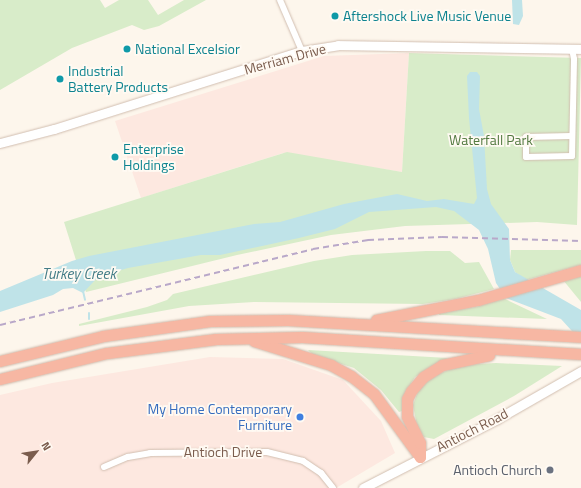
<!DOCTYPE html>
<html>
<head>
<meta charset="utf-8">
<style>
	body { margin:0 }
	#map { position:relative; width:581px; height:488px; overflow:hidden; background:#fdf6ec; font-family:"Titillium Web",sans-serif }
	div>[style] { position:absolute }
	.commercial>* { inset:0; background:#fde8e0 }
	.green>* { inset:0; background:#d8ecc9 }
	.water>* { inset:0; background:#bfe3e8 }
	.stream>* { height:2px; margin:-1px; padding:0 1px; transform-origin:1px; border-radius:1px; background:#bfe3e8 }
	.roads { filter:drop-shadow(0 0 1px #d1beb0) drop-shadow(0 0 1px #d1beb0) }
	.minor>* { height:6px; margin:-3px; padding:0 3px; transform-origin:3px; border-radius:3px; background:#fff }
	.secondary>* { height:9px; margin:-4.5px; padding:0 4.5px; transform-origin:4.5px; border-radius:4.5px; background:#fff }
	.motorway>* { height:11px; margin:-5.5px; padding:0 5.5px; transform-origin:5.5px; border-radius:5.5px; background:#f7b7a3 }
	.rail>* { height:2px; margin-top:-1px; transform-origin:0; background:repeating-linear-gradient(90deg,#b9a8c9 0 6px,transparent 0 10px) }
	.dots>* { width:11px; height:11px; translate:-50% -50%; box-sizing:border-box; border:2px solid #fffaf3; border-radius:50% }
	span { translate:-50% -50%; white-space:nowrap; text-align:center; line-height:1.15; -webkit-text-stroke:3.5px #fffaf3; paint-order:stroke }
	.culture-label { font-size:14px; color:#0d838f }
	.left { translate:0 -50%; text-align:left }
	.street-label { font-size:14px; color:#7a5c4d }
	.park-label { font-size:14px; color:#537a41 }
	.shop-label { font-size:14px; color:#366cbe }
	.right { translate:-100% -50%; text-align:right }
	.worship-label { font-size:14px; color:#5b616d }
	.water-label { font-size:15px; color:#437c86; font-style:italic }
	.north { position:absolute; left:16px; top:432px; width:40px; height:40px; -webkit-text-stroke:3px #fffaf3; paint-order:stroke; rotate:60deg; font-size:11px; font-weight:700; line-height:16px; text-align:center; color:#7a5c4d }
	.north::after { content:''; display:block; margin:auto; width:14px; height:18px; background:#7a5c4d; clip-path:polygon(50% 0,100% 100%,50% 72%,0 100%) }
</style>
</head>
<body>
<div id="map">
	<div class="commercial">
		<i style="clip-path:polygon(409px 53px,402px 172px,283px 153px,141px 198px,115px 121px,324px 56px)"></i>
		<i style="clip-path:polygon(210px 357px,283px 359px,343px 380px,381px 421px,395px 453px,336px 488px,0 488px,0 395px,52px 383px)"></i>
	</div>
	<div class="green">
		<i style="clip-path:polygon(0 0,100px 0,105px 8px,119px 0,148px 0,158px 15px,184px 0,206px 0,159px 26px,144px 30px,132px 25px,72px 48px,0 90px)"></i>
		<i style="clip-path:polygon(409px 53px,581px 58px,577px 225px,537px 222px,405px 226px,331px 235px,237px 255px,86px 292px,64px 222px,287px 152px,402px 172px)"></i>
		<i style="clip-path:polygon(511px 250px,581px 250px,581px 265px,526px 280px,515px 272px,510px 260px)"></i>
		<i style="clip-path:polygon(426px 251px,450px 251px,465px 263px,479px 262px,494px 289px,455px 299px,423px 304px,254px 302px,189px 306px,79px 326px,79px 324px,147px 307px,167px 300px,173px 294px,314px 261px,352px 255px)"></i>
		<i style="clip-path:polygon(581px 276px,581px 302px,563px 280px)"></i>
		<i style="clip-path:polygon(503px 298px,547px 319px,439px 315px,439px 312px,476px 307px)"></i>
		<i style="clip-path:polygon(308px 350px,448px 358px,415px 377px,402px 398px,402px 411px,399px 412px,381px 390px,354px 368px,313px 355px)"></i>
		<i style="clip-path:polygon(496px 363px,562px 366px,514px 396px,434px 439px,424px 437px,417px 426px,413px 405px,418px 391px,431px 377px,461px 365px)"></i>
	</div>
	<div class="water">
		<i style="clip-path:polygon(512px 0,522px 0,523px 16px,519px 25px,513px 24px)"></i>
		<i style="clip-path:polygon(470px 72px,477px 72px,480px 76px,479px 109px,484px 136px,487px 189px,491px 204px,509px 229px,510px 260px,515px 272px,581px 310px,581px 341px,561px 319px,506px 298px,496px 283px,488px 249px,479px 230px,454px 211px,436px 207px,369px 212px,335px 229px,299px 238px,220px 255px,201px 255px,128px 268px,98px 277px,83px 293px,73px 288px,63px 289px,53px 295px,0 312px,0 291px,72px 261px,89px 256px,254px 224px,280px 222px,344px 204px,397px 194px,427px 201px,444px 199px,474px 204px,477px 198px,469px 118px,467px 76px)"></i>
	</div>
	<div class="stream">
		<i style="left:83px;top:291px;width:9px;rotate:77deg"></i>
		<i style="left:89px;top:313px;width:6px;rotate:90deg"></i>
	</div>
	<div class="roads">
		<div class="minor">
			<i style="left:280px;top:0;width:56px;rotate:66.7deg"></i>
			<i style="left:572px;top:136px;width:46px;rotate:178.8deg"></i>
			<i style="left:526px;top:137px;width:20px;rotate:90deg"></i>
			<i style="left:526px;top:157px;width:46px;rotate:-1.2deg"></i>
			<i style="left:572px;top:156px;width:97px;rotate:-88.8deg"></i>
			<i style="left:574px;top:59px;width:10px;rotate:-101deg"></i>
			<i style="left:104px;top:467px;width:26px;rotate:-23deg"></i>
			<i style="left:128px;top:457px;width:22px;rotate:-10deg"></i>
			<i style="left:150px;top:453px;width:117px;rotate:-0.5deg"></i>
			<i style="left:267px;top:452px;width:37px;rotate:14deg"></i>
			<i style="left:303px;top:461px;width:22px;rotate:34deg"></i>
			<i style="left:321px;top:473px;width:19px;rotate:51deg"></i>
		</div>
		<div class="secondary">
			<i style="left:0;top:143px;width:56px;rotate:-14.5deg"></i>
			<i style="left:54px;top:129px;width:260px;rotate:-17.5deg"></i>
			<i style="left:302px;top:51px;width:36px;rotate:-9deg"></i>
			<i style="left:338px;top:45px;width:243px;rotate:0.9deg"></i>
			<i style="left:363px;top:488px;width:151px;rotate:-27.2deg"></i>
			<i style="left:497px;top:419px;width:97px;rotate:-29.7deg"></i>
		</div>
		<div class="motorway">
			<i style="left:376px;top:320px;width:104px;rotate:-11.1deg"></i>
			<i style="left:478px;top:300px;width:107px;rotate:-16.2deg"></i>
			<i style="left:254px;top:341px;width:81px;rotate:17.3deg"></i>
			<i style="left:331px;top:365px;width:23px;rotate:29deg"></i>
			<i style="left:351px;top:376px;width:29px;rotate:38deg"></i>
			<i style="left:374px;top:394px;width:78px;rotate:53.9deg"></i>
			<i style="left:0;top:361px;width:106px;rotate:-13.6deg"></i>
			<i style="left:103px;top:336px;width:108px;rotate:-8deg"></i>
			<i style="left:210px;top:321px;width:78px;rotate:-0.7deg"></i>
			<i style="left:288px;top:320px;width:293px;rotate:3.3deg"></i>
			<i style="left:0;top:379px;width:110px;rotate:-13.7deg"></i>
			<i style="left:107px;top:353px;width:110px;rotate:-7.3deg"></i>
			<i style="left:216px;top:339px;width:86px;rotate:-1.3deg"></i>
			<i style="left:302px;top:337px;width:280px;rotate:3.5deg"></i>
			<i style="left:420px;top:457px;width:14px;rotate:-90deg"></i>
			<i style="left:420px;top:443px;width:30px;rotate:-116deg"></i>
			<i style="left:407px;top:416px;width:17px;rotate:-90deg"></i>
			<i style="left:407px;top:399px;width:9px;rotate:-63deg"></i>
			<i style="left:411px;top:391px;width:18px;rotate:-49deg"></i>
			<i style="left:423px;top:377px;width:22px;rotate:-32deg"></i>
			<i style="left:442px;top:365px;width:48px;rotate:-12deg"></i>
		</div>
	</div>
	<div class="rail">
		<i style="left:0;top:325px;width:322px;rotate:-13.6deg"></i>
		<i style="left:313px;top:249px;width:56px;rotate:-9.3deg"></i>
		<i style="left:368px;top:240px;width:74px;rotate:-2.3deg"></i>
		<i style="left:442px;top:237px;width:139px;rotate:1.6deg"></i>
	</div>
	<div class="dots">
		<i style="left:335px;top:16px;background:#0f9aa8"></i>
		<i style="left:127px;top:49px;background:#0f9aa8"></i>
		<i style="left:60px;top:79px;background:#0f9aa8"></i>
		<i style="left:115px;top:157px;background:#0f9aa8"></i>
		<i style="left:300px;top:417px;background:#3f7fe0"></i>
		<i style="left:550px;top:470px;background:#6b7280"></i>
	</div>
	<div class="culture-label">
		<span class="left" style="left:343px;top:16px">Aftershock Live Music Venue</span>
		<span class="left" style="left:135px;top:49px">National Excelsior</span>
		<span class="left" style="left:68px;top:79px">Industrial<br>Battery Products</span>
		<span class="left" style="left:123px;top:157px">Enterprise<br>Holdings</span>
	</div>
	<div class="street-label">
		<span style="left:285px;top:59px;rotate:-15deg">Merriam Drive</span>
		<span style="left:472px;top:430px;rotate:-27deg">Antioch Road</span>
		<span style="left:223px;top:452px">Antioch Drive</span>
	</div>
	<div class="park-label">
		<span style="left:491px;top:140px">Waterfall Park</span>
	</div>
	<div class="shop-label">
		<span class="right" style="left:292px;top:417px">My Home Contemporary<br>Furniture</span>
	</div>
	<div class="worship-label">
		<span class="right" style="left:542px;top:470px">Antioch Church</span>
	</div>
	<div class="water-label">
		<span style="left:79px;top:274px">Turkey Creek</span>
	</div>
	<div class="north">N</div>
</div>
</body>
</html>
